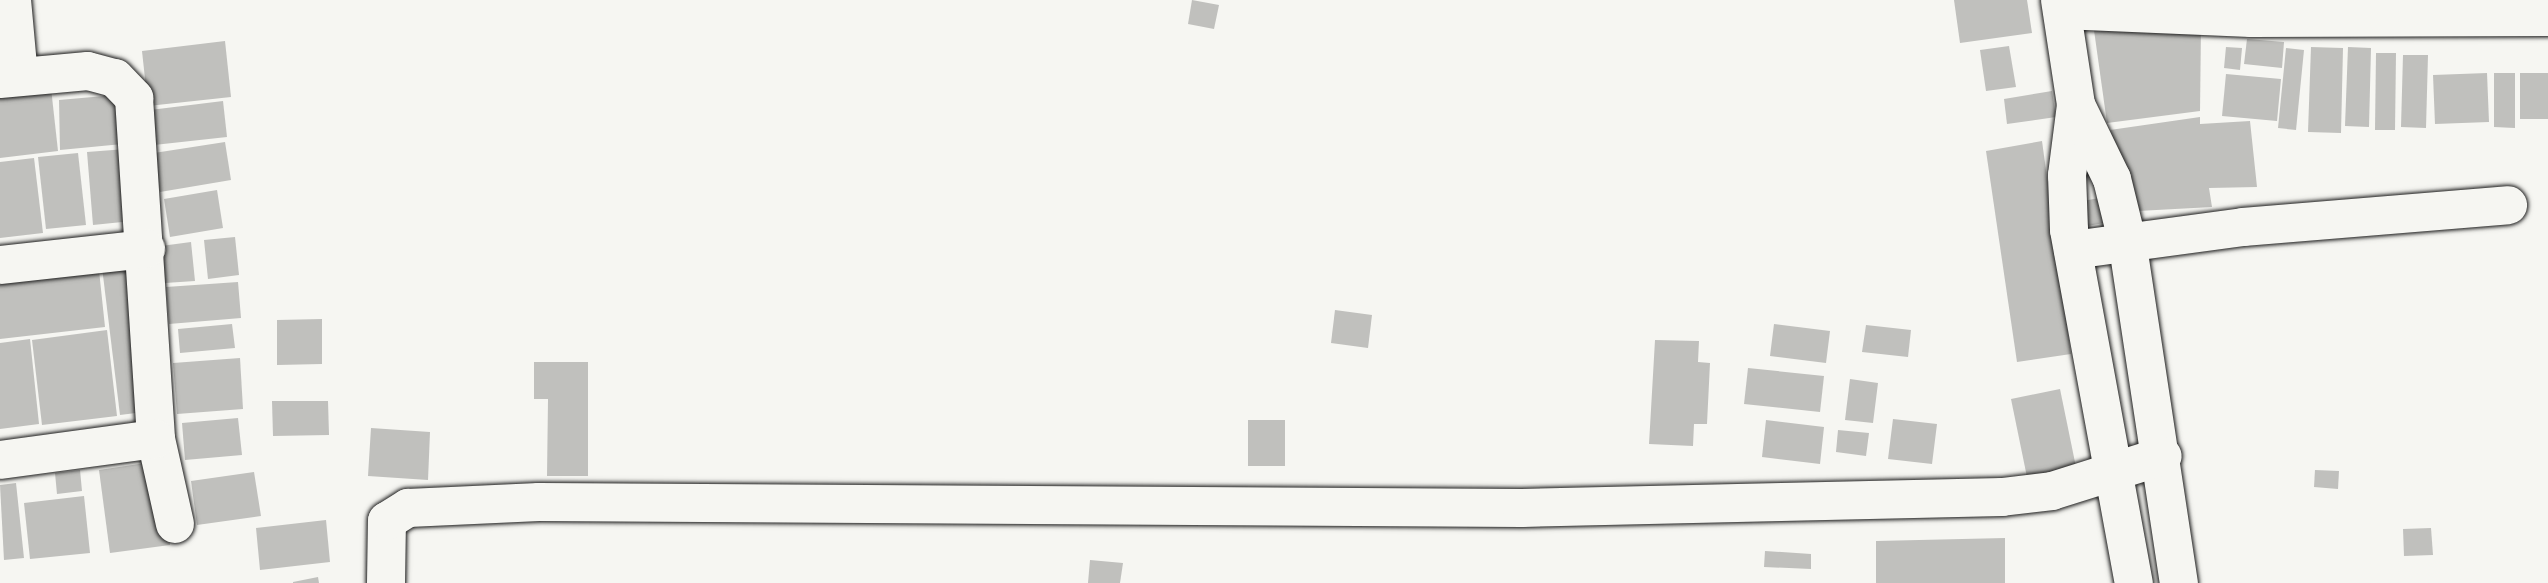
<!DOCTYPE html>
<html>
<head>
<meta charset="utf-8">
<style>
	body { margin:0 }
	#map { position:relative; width:2548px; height:583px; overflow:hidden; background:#f6f6f2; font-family:Mynerve,sans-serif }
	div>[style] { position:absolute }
	.building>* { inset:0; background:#c0c0bd }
	.roads { filter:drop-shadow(0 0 2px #1c1c1c) drop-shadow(0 0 2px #1c1c1c) }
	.street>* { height:38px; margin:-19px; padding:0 19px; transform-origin:19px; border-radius:19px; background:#f6f6f2 }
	span { translate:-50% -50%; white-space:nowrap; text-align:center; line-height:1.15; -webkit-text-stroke:5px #f6f6f2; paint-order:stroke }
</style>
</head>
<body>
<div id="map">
	<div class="building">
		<i style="clip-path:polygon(1192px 0,1219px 5px,1214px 29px,1188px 24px)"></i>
		<i style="clip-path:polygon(1954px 0,2027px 0,2032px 33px,1960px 43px)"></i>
		<i style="clip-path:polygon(2093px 23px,2201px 26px,2200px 111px,2107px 123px)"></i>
		<i style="clip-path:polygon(2247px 39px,2284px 42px,2282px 68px,2244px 64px)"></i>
		<i style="clip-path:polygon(225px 41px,231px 97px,148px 106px,142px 51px)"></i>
		<i style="clip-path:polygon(2009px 46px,2016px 87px,1986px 91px,1980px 50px)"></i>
		<i style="clip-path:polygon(2226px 47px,2242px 48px,2240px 70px,2224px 68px)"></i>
		<i style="clip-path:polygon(2311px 47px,2343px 48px,2341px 133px,2308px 132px)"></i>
		<i style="clip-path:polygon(2348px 47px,2371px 48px,2369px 127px,2345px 126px)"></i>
		<i style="clip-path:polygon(2286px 48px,2304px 50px,2296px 130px,2278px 128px)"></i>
		<i style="clip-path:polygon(2376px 53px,2396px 53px,2395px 130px,2375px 130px)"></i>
		<i style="clip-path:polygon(2403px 55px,2428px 55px,2426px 128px,2401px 127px)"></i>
		<i style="clip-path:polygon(2487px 73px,2489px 122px,2435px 124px,2433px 75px)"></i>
		<i style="clip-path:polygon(2494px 73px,2515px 73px,2515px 128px,2494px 127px)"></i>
		<i style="clip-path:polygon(2520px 73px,2548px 73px,2548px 119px,2520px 119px)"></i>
		<i style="clip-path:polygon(2226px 74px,2281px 79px,2277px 121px,2222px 116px)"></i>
		<i style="clip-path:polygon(50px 79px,58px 151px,0 158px,0 85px)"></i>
		<i style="clip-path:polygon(2052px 91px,2056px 117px,2007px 124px,2004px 99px)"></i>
		<i style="clip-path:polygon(127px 94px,133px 143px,60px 150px,59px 100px)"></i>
		<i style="clip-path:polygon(223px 101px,227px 137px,154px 145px,150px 110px)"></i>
		<i style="clip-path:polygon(2200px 117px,2200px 124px,2250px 121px,2257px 187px,2209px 188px,2212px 207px,2138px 211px,2110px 130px)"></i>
		<i style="clip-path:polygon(2042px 141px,2071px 354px,2017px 362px,1986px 151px)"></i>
		<i style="clip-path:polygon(225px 142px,231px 180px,160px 192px,154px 153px)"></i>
		<i style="clip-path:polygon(126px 149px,132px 221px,93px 225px,87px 152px)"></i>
		<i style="clip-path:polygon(78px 153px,86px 225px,46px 229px,38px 157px)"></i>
		<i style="clip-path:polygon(34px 158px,43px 233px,0 238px,0 162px)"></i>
		<i style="clip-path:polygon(217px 190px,223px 228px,170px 237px,164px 199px)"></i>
		<i style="clip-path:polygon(2105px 197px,2109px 222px,2082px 227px,2077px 202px)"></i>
		<i style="clip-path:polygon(235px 237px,239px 275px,208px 279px,204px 240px)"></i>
		<i style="clip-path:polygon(191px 242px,195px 281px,165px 283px,161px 246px)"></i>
		<i style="clip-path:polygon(125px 256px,144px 412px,120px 415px,101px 259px)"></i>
		<i style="clip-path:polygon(98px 261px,105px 327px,0 339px,0 276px)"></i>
		<i style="clip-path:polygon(238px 282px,241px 318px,169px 324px,166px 287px)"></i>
		<i style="clip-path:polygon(1335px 310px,1372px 315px,1368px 348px,1331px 343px)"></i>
		<i style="clip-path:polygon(322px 319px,322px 364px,277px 365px,277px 320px)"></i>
		<i style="clip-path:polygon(232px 324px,235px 348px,180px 353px,178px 329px)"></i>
		<i style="clip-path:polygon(1774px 324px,1830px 331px,1826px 363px,1770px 356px)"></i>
		<i style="clip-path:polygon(1866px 325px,1911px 330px,1908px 357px,1862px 352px)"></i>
		<i style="clip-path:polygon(107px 330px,117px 416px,42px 425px,32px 340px)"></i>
		<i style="clip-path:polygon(30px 339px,39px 424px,0 429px,0 343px)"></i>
		<i style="clip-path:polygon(1655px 340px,1699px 341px,1698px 362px,1710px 363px,1707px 424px,1694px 424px,1693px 446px,1649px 444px)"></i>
		<i style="clip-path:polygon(240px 358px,243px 409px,177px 414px,173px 363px)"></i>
		<i style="clip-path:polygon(534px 362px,588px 362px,588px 476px,547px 476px,548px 399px,534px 399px)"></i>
		<i style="clip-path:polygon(1748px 368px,1824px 376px,1820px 412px,1744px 404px)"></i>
		<i style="clip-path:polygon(1850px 379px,1878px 383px,1873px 423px,1845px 420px)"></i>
		<i style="clip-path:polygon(2060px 389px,2077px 472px,2028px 482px,2011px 399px)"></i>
		<i style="clip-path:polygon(272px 401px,328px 401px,329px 435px,273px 436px)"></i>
		<i style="clip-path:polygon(238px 418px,242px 455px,185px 460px,182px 423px)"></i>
		<i style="clip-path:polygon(1893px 419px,1937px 424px,1932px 464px,1888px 459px)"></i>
		<i style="clip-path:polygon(1248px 420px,1285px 420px,1285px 466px,1248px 466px)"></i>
		<i style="clip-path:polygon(1766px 420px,1824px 427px,1820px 464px,1762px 457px)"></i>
		<i style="clip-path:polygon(371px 428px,430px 432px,428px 480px,368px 476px)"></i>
		<i style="clip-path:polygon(1838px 430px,1869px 433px,1866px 456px,1836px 452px)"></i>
		<i style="clip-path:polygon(159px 461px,170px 545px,110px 553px,99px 470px)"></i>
		<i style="clip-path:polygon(80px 470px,82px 491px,57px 494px,55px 473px)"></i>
		<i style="clip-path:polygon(2315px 470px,2339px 471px,2338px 489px,2314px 487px)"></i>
		<i style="clip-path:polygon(254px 472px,261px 516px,197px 525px,191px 481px)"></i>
		<i style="clip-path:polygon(16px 483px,24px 558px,4px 560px,0 485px)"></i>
		<i style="clip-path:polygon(84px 496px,90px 553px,30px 559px,24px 503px)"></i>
		<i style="clip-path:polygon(326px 520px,330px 562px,260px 570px,256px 528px)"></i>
		<i style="clip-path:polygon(2431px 528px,2433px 555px,2404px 556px,2403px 529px)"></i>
		<i style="clip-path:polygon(2005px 538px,2005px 583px,1876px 583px,1876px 541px)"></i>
		<i style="clip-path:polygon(1765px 551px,1811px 554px,1811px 569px,1764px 567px)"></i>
		<i style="clip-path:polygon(1090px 560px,1123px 563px,1120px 583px,1088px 583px)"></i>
		<i style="clip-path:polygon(318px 577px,319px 583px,293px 583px,293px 582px)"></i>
	</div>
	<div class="roads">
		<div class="street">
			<i style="left:12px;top:0;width:77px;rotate:84.8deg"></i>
			<i style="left:2060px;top:0;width:106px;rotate:81.3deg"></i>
			<i style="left:2076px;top:105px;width:71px;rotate:97.3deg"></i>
			<i style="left:2067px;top:175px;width:55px;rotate:87.9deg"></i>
			<i style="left:2069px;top:230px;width:359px;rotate:79.6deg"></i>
			<i style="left:2062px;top:10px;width:189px;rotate:2.4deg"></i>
			<i style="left:2251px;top:18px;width:297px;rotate:-0.2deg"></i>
			<i style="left:0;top:79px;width:88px;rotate:-5.2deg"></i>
			<i style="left:88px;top:71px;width:28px;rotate:15deg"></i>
			<i style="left:115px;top:78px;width:28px;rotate:46deg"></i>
			<i style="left:134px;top:98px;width:342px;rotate:86.3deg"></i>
			<i style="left:156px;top:439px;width:87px;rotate:77.4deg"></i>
			<i style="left:2076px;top:105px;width:82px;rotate:64.1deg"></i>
			<i style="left:2112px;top:179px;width:63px;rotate:76.2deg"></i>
			<i style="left:2127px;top:240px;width:347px;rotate:81.4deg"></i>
			<i style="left:2073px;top:250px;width:172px;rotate:-7.7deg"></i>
			<i style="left:2243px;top:227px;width:266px;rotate:-4.7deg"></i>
			<i style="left:0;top:265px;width:147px;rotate:-6.3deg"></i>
			<i style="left:0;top:460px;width:157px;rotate:-7.7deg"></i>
			<i style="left:386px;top:583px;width:62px;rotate:-89.1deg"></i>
			<i style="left:387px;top:521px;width:25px;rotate:-32deg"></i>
			<i style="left:408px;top:508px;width:131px;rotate:-2.6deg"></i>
			<i style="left:539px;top:502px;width:983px;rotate:0.35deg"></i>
			<i style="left:1522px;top:508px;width:480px;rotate:-1.3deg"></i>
			<i style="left:2002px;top:497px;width:50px;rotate:-6.8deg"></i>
			<i style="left:2052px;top:491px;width:116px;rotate:-17.5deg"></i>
		</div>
	</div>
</div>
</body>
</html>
